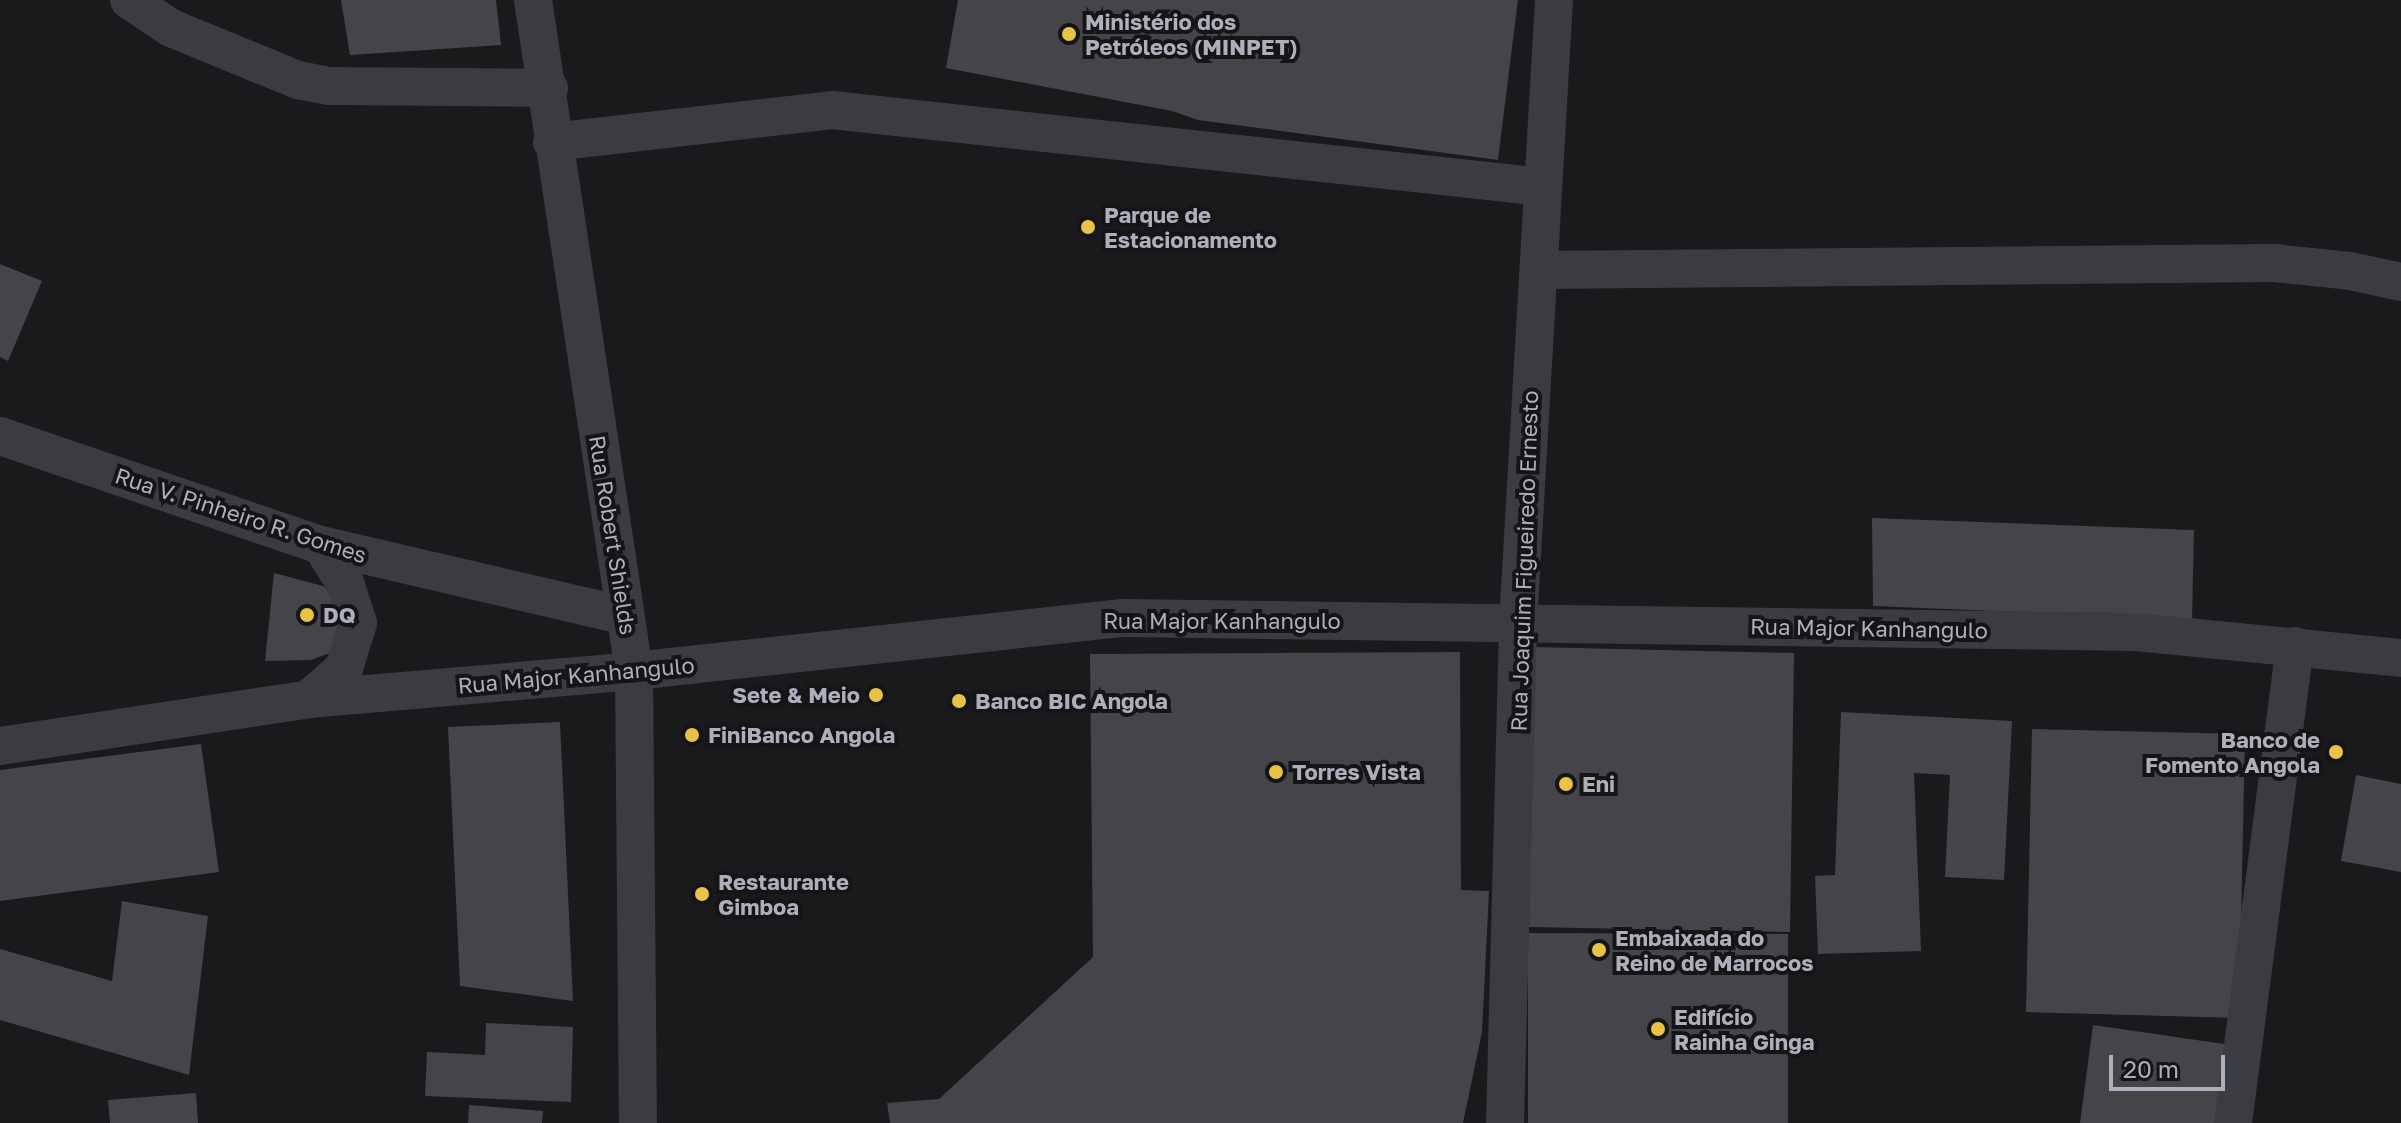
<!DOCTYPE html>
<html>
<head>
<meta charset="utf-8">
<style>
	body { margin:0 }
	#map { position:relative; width:2401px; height:1123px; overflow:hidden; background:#1a1a1c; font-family:"Golos Text",sans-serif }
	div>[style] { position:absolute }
	.building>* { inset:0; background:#454549 }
	.minor>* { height:38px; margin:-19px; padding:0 19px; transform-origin:19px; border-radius:19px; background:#3b3c41 }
	.dots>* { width:22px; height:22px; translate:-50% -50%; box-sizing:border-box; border:4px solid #151517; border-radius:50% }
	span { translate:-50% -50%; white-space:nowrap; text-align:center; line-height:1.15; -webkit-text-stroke:8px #151517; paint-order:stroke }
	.poi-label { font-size:22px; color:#adb0bb; font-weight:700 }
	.left { translate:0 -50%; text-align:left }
	.right { translate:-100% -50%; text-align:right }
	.street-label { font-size:22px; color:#adb0bb }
	.scale { position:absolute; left:2109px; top:1055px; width:116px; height:36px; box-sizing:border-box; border:4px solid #adb0bb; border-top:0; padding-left:10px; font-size:24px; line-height:28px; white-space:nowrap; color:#adb0bb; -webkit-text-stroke:6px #151517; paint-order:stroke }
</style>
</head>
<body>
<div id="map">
	<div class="building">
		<i style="clip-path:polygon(341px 0,496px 0,501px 45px,350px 55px)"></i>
		<i style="clip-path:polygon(958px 0,1518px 0,1498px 160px,1198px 120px,1172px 111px,946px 68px)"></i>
		<i style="clip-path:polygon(0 264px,42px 281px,8px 361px,0 357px)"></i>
		<i style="clip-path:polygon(1872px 518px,2194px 530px,2192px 619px,1873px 606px)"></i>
		<i style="clip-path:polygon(274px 573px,323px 586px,342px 602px,335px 651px,311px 660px,265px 661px)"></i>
		<i style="clip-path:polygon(1533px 647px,1794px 653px,1790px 932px,1529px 927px)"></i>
		<i style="clip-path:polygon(1460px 652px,1461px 890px,1489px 891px,1482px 1032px,1463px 1123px,890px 1123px,887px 1103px,939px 1099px,1093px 957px,1090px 654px)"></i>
		<i style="clip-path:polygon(1841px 712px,2012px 721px,2004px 880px,1945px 877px,1950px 775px,1914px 773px,1921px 951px,1818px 954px,1815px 876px,1835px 875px)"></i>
		<i style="clip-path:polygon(560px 722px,573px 1001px,460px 986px,448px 727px)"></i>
		<i style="clip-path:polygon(2032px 729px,2245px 734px,2239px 1018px,2026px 1012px)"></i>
		<i style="clip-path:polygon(201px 744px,219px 872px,0 901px,0 770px)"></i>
		<i style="clip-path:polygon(2356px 775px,2401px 784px,2401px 872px,2341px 861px)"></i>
		<i style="clip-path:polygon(122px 901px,208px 916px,189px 1075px,0 1020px,0 949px,112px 981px)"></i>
		<i style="clip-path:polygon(1528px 933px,1788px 934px,1788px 1123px,1528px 1123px)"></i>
		<i style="clip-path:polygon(486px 1023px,573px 1027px,571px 1102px,425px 1096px,427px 1052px,485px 1055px)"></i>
		<i style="clip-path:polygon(2093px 1025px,2238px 1046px,2228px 1123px,2080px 1123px)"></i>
		<i style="clip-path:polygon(196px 1093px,198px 1123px,110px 1123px,108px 1100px)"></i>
		<i style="clip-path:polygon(469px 1105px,543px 1111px,542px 1123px,468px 1123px)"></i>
	</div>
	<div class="minor">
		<i style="left:129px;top:0;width:50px;rotate:33.7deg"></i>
		<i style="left:171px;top:28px;width:137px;rotate:22.3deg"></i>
		<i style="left:298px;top:80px;width:31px;rotate:11deg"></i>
		<i style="left:328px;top:86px;width:221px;rotate:0.5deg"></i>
		<i style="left:533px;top:0;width:679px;rotate:81.44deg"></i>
		<i style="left:634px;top:671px;width:452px;rotate:89.5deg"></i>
		<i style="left:552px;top:142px;width:282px;rotate:-6.5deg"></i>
		<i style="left:832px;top:110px;width:715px;rotate:6.18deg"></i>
		<i style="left:1539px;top:270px;width:735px;rotate:-0.55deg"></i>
		<i style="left:2274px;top:263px;width:76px;rotate:6deg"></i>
		<i style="left:2350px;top:271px;width:52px;rotate:12.2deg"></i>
		<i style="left:0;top:436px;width:339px;rotate:18.8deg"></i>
		<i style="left:321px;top:545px;width:312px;rotate:13.1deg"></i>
		<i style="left:309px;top:699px;width:47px;rotate:-41.5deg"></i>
		<i style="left:344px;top:668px;width:47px;rotate:-72.7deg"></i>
		<i style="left:358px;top:623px;width:40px;rotate:-108deg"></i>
		<i style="left:346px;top:585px;width:47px;rotate:-122deg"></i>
		<i style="left:0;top:746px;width:313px;rotate:-8.6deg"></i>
		<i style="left:309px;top:699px;width:326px;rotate:-4.9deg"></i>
		<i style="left:634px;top:671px;width:492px;rotate:-6.2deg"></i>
		<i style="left:1123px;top:618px;width:1013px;rotate:0.79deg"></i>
		<i style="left:2136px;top:632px;width:266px;rotate:5.6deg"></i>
		<i style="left:1505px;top:1123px;width:499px;rotate:-88.5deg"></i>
		<i style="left:1518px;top:624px;width:625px;rotate:-86.7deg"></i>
		<i style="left:2233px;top:1123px;width:481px;rotate:-82.6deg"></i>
	</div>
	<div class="dots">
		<i style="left:1069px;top:34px;background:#e8c347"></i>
		<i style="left:1088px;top:227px;background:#e8c347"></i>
		<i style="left:307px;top:615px;background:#e8c347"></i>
		<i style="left:876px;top:695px;background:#e8c347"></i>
		<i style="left:959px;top:701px;background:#e8c347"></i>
		<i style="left:692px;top:735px;background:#e8c347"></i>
		<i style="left:2336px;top:752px;background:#e8c347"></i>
		<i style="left:1276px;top:772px;background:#e8c347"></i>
		<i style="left:1566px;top:784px;background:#e8c347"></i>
		<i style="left:702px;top:894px;background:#e8c347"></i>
		<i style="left:1599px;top:950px;background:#e8c347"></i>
		<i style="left:1658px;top:1029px;background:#e8c347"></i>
	</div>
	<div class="poi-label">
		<span class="left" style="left:1085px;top:34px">Ministério dos<br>Petróleos (MINPET)</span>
		<span class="left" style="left:1104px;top:227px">Parque de<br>Estacionamento</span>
		<span class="left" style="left:323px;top:615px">DQ</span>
		<span class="right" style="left:860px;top:695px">Sete &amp; Meio</span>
		<span class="left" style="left:975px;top:701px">Banco BIC Angola</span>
		<span class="left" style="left:708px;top:735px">FiniBanco Angola</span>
		<span class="right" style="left:2320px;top:752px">Banco de<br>Fomento Angola</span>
		<span class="left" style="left:1292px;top:772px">Torres Vista</span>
		<span class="left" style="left:1582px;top:784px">Eni</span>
		<span class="left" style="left:718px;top:894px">Restaurante<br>Gimboa</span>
		<span class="left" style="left:1615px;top:950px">Embaixada do<br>Reino de Marrocos</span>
		<span class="left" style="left:1674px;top:1029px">Edifício<br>Rainha Ginga</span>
	</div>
	<div class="street-label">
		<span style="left:241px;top:515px;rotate:18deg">Rua V. Pinheiro R. Gomes</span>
		<span style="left:613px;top:535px;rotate:81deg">Rua Robert Shields</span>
		<span style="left:1524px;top:561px;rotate:-88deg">Rua Joaquim Figueiredo Ernesto</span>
		<span style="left:1222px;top:621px">Rua Major Kanhangulo</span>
		<span style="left:1869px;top:628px;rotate:1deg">Rua Major Kanhangulo</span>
		<span style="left:576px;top:675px;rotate:-5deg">Rua Major Kanhangulo</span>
	</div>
	<div class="scale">20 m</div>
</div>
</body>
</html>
